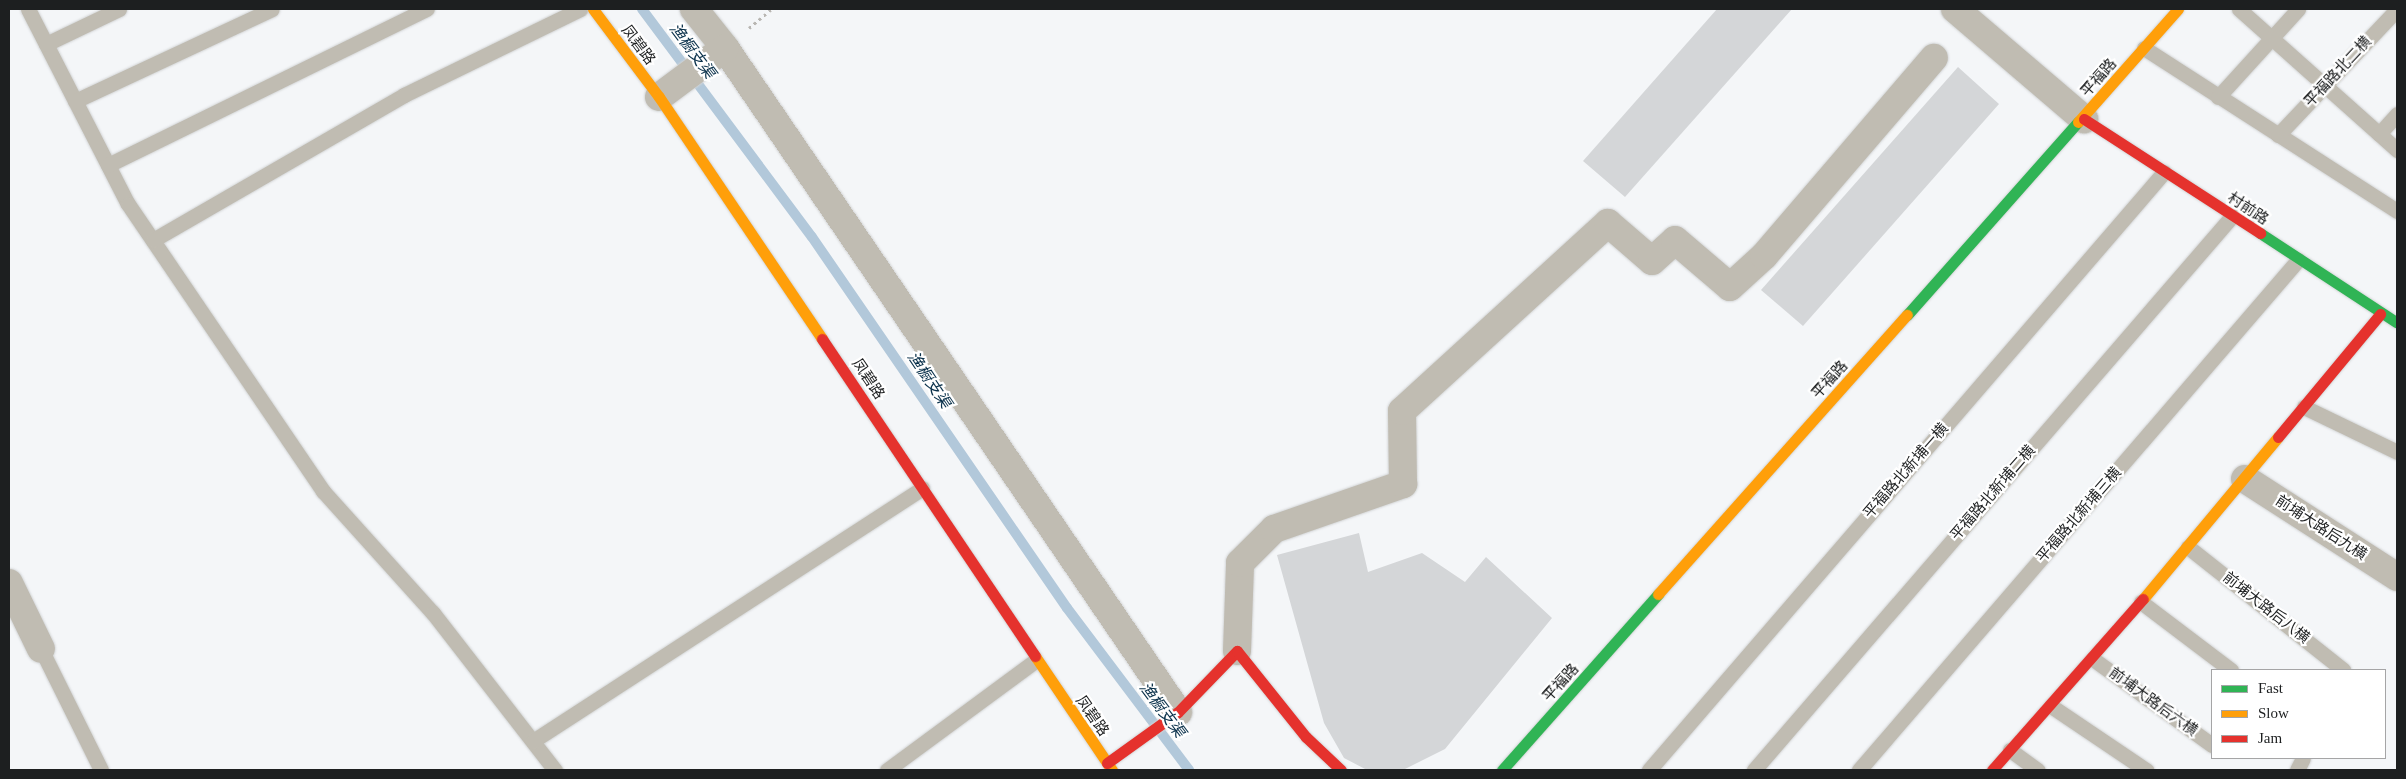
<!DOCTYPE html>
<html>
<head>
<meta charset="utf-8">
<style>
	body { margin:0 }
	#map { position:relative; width:2406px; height:779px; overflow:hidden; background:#f4f6f8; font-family:"Times New Roman","Noto Sans SC",serif }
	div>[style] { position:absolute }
	.stream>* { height:10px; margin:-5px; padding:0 5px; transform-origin:5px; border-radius:5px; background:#b2c8da }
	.building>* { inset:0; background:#d4d6d8 }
	.path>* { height:3px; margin-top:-1.5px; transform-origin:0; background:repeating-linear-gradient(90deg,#b8b6b2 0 2.5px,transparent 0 6.5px) }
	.roads { filter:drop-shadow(0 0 1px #d2d4d5) drop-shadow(0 0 1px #d2d4d5) }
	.lane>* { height:15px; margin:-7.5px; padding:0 7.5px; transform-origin:7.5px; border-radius:7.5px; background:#c0bcb2 }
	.street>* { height:28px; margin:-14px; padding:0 14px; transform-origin:14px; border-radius:14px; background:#c0bcb2 }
	.fast>* { height:11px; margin:-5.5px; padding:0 5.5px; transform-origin:5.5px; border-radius:5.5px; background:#30b455 }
	.slow>* { height:11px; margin:-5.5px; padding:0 5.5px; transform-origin:5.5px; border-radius:5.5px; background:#ff9f0a }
	.jam>* { height:11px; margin:-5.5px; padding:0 5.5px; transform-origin:5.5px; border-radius:5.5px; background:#e5322d }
	span { translate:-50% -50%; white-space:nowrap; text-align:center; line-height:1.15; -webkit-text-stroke:4.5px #fff; paint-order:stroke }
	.street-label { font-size:15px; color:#1d1f20 }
	.water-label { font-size:16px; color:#09304a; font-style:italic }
	.frame { position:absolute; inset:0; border:10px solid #1d1f20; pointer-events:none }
	.legend { position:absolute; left:2211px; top:669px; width:175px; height:90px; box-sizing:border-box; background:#fff; border:1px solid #a5a5a6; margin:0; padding:6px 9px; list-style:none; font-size:15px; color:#1d1f20 }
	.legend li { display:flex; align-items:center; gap:10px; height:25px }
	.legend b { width:25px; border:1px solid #a5a5a6 }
</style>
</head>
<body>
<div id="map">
	<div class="stream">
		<i style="left:642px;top:9px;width:284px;rotate:53.3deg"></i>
		<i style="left:812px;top:237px;width:450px;rotate:55.5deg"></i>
		<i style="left:1067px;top:608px;width:203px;rotate:53deg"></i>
	</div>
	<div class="building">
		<i style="clip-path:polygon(1717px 9px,1792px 9px,1625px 197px,1583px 161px)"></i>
		<i style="clip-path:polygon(1958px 67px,1999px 104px,1803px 326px,1761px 290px)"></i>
		<i style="clip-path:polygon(1359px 533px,1368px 572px,1422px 553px,1465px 582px,1486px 557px,1552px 618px,1445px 749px,1403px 770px,1367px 770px,1344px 758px,1324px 723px,1277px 555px)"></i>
	</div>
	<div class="path">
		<i style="left:749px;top:28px;width:30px;rotate:-40deg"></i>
	</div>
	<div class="roads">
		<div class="lane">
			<i style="left:28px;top:9px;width:219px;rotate:62.9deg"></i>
			<i style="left:128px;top:204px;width:347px;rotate:55.8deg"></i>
			<i style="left:323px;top:491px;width:164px;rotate:48deg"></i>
			<i style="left:433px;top:613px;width:199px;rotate:52.2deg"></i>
			<i style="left:2239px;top:9px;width:212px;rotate:41.7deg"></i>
			<i style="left:46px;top:44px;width:81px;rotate:-25.6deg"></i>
			<i style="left:2144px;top:48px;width:301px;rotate:32.8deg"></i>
			<i style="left:2218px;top:97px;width:119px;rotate:-47.7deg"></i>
			<i style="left:75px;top:101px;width:217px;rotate:-25deg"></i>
			<i style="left:2379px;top:134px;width:27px;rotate:-48deg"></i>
			<i style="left:2278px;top:135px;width:173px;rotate:-46.6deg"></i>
			<i style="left:108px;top:165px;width:355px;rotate:-26.1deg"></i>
			<i style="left:153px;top:240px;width:290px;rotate:-30deg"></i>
			<i style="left:404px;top:95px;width:196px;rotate:-26deg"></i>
			<i style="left:2304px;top:407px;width:103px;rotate:25.8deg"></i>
			<i style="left:2188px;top:547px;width:198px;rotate:38.4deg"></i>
			<i style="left:2141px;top:602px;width:113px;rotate:37.1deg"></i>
			<i style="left:41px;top:649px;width:135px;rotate:63.6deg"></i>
			<i style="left:2093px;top:659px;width:147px;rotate:35.9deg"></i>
			<i style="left:2051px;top:706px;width:115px;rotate:34deg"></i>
			<i style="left:533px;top:741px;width:464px;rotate:-33deg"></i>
			<i style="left:2010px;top:750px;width:34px;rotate:36deg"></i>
			<i style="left:887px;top:770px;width:184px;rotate:-36.4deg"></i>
			<i style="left:1649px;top:770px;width:789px;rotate:-49.26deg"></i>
			<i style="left:1754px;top:770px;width:732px;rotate:-49.21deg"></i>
			<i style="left:1859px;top:770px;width:673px;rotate:-49.28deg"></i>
			<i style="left:2297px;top:770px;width:13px;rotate:-63deg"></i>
		</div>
		<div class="street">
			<i style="left:694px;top:9px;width:50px;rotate:51.5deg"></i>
			<i style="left:725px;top:48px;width:804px;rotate:55.7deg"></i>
			<i style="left:1955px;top:9px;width:170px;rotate:40.5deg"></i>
			<i style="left:659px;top:97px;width:82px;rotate:-36.6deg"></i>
			<i style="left:2245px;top:479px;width:181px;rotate:32.8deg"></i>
			<i style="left:9px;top:583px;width:73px;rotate:64.1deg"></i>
			<i style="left:1237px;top:651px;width:88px;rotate:-88deg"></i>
			<i style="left:1240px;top:563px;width:48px;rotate:-45deg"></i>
			<i style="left:1274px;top:529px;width:137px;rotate:-19.2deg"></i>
			<i style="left:1403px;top:484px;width:73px;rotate:-90.8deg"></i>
			<i style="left:1402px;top:411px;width:279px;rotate:-42.4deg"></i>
			<i style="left:1608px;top:223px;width:58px;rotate:40.8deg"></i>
			<i style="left:1652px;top:261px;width:31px;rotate:-42deg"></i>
			<i style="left:1675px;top:240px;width:72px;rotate:40.5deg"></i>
			<i style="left:1730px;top:287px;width:46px;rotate:-42.4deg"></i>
			<i style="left:1764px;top:256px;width:261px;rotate:-49.4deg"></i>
		</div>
		<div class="fast">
			<i style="left:2260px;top:233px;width:163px;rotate:33.2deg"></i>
			<i style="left:1907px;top:315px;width:258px;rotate:-48.5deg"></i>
			<i style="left:1502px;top:770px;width:235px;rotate:-48.4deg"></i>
		</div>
		<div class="slow">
			<i style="left:593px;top:9px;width:110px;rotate:53.1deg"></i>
			<i style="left:659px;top:97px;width:292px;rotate:56deg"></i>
			<i style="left:2078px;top:122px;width:151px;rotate:-48.5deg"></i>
			<i style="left:1658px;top:594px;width:374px;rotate:-48.3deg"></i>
			<i style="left:2143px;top:599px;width:211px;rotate:-50.2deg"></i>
			<i style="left:1035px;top:656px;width:138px;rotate:56deg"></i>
		</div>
		<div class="jam">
			<i style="left:2084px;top:119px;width:210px;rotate:32.9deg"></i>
			<i style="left:822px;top:339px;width:382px;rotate:56.1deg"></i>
			<i style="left:2278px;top:437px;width:160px;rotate:-50.3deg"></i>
			<i style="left:1107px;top:763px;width:87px;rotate:-35.7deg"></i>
			<i style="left:1178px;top:712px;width:85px;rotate:-46deg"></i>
			<i style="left:1237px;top:651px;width:110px;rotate:51.3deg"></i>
			<i style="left:1306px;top:737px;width:48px;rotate:43.3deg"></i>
			<i style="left:1992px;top:770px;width:228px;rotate:-48.6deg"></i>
		</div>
	</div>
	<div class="street-label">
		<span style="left:638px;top:45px;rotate:53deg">凤碧路</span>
		<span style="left:2338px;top:72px;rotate:-47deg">平福路北二横</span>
		<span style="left:2099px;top:78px;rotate:-49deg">平福路</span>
		<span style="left:2248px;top:209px;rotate:33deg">村前路</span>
		<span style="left:868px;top:379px;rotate:56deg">凤碧路</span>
		<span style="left:1830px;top:380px;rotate:-48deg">平福路</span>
		<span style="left:1906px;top:471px;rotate:-49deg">平福路北新埔一横</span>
		<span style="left:1993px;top:493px;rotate:-49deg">平福路北新埔二横</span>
		<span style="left:2079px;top:515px;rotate:-49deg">平福路北新埔三横</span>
		<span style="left:2321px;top:528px;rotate:33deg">前埔大路后九横</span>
		<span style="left:2266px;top:608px;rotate:38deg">前埔大路后八横</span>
		<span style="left:1561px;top:683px;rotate:-48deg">平福路</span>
		<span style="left:2153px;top:702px;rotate:36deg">前埔大路后六横</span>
		<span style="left:1092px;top:716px;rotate:55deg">凤碧路</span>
	</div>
	<div class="water-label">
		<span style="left:692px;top:51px;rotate:53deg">渔橱支渠</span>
		<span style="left:929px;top:380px;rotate:56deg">渔橱支渠</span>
		<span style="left:1162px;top:710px;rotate:53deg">渔橱支渠</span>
	</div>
	<div class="frame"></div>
	<ul class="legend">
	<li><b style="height:6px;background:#30b455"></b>Fast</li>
	<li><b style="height:6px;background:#ff9f0a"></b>Slow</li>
	<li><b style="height:6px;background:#e5322d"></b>Jam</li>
	</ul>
</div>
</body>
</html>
